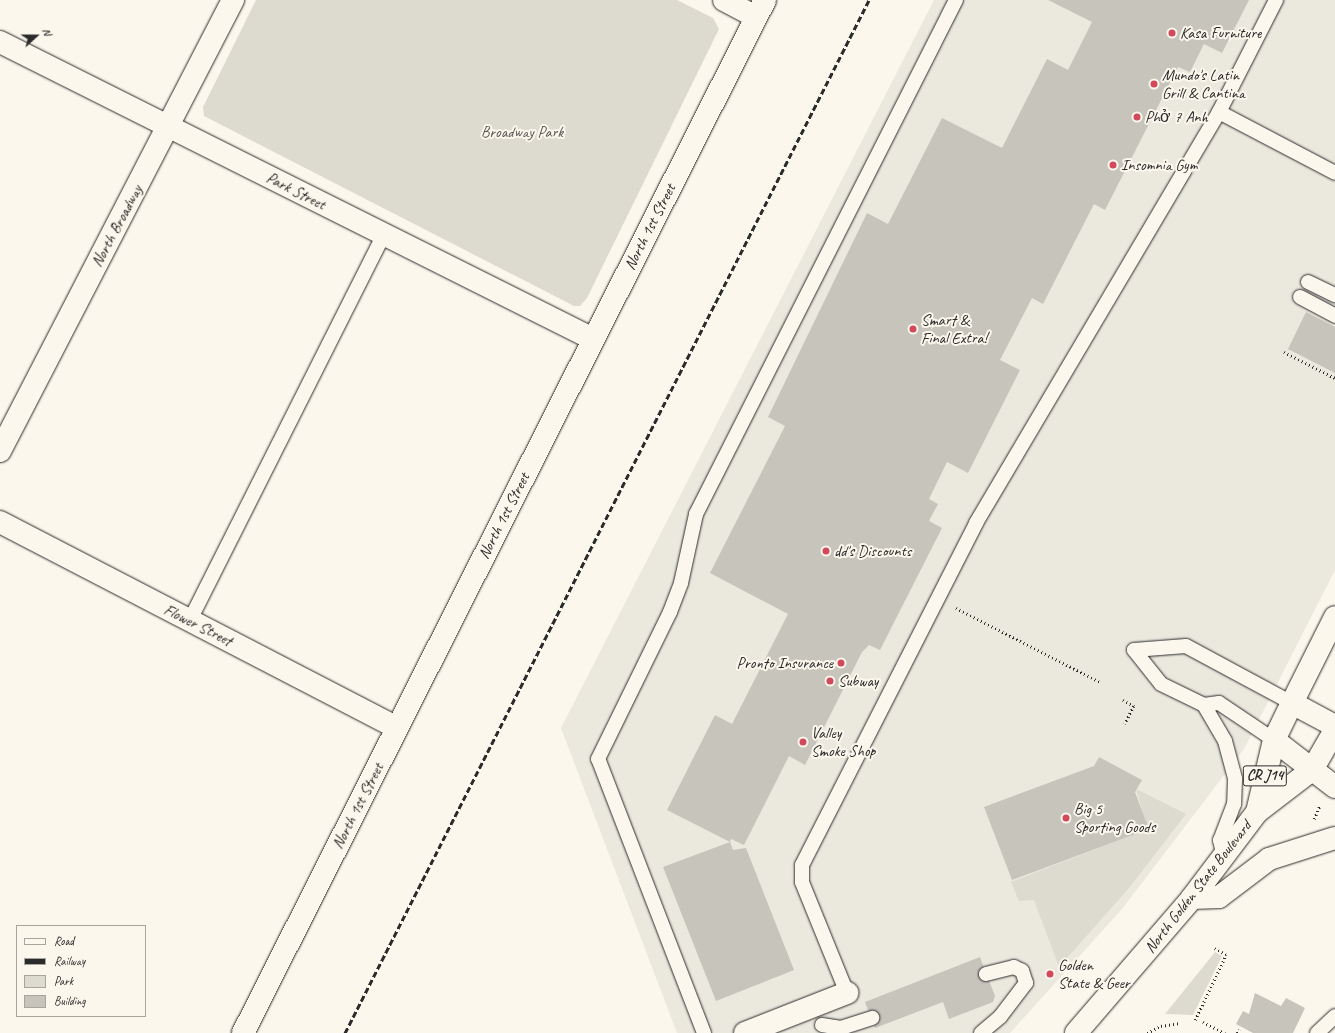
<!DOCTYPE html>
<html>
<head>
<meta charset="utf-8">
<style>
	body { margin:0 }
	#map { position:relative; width:1335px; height:1033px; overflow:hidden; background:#fbf7ec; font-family:Caveat,sans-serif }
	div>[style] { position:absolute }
	.built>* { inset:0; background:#ebe8de }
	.green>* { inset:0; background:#dddad0 }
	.building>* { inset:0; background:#c7c4bc }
	.path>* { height:2.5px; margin-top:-1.25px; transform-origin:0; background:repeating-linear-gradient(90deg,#2b2b2b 0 1px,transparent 0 4px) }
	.roads { filter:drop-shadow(0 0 1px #2b2b2b) drop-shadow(0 0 1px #2b2b2b) }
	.service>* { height:14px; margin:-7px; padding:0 7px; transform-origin:7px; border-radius:7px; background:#fbf7ec }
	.minor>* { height:22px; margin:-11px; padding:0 11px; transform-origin:11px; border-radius:11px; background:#fbf7ec }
	.secondary>* { height:22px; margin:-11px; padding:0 11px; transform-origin:11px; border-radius:11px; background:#fbf7ec }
	.primary>* { height:22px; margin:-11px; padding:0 11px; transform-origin:11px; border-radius:11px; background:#fbf7ec }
	.rail>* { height:3px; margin-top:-1.5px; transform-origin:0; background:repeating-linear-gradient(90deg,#2b2b2b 0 6px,transparent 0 9px) }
	.dots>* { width:11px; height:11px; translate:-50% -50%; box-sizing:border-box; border:2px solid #fbf7ec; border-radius:50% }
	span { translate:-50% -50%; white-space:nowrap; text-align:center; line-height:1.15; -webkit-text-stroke:4px #fbf7ec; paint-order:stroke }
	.shield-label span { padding:1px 3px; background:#fbf7ec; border:1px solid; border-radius:3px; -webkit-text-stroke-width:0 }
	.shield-label { font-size:15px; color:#2b2b2b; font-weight:700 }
	.poi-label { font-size:16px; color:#2b2b2b }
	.left { translate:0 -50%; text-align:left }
	.right { translate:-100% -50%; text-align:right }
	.park-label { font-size:16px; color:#585754 }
	.street-label { font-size:16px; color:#2b2b2b }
	.legend { position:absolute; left:16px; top:925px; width:130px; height:92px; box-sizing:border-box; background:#fbf7ec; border:1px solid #a8a59f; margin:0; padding:5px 7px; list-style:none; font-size:12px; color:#2b2b2b }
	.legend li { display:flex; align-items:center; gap:8px; height:20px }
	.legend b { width:20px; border:1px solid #a8a59f }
	.north { position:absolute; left:16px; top:16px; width:40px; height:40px; -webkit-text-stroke:3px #fbf7ec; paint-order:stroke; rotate:69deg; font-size:11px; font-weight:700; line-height:16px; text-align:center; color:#2b2b2b }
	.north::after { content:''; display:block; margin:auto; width:14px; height:18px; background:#2b2b2b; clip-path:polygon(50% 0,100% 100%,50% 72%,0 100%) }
</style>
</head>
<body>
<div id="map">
	<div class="built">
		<i style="clip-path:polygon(934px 0,1335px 0,1335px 570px,1244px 749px,1122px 909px,1010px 1033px,677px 1033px,561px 728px)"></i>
	</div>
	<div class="green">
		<i style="clip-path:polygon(256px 0,677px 0,713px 18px,719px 29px,587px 298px,580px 306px,574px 306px,204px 116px,203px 107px)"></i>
		<i style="clip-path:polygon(1136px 789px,1186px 814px,1129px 888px,1059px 967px,1034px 900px,1019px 901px,1011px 882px,1148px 829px)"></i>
		<i style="clip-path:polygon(1215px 952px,1222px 956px,1193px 1015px,1165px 1014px)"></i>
	</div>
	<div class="building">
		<i style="clip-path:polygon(1048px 0,1249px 0,1222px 53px,1204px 44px,1190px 72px,1178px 67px,1105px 210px,1094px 204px,1043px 304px,1032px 298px,1000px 360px,1020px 370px,968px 473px,947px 462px,929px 499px,938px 504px,929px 521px,942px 528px,880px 650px,869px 645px,862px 652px,805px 765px,789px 756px,744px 845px,731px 839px,730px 842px,667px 810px,715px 715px,732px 724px,788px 614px,710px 573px,785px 426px,768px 417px,867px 213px,888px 224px,942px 118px,1002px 148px,1047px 59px,1068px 70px,1092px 22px)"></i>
		<i style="clip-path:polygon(1306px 312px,1335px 327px,1335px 373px,1288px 349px)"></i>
		<i style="clip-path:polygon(1099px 757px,1142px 780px,1135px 792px,1149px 829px,1012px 880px,984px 807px,1094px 766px)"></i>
		<i style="clip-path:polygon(730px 842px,733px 850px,746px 848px,794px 970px,716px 1001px,663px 867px)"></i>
		<i style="clip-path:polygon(980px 957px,995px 996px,993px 1002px,949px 1019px,943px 1002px,875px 1028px,865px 1002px)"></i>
		<i style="clip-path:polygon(1255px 993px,1281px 1006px,1286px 998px,1305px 1008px,1293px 1033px,1253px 1033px,1236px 1024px,1243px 1011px,1249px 1014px)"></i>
	</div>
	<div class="path">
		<i style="left:1284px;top:352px;width:57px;rotate:27deg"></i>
		<i style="left:956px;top:608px;width:162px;rotate:27.2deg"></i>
		<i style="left:1123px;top:700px;width:13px;rotate:29deg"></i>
		<i style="left:1134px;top:706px;width:20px;rotate:117deg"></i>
		<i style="left:1314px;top:819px;width:15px;rotate:-67deg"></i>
		<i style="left:1195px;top:1020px;width:72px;rotate:-64.5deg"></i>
		<i style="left:1226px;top:955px;width:13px;rotate:-151deg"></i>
		<i style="left:1203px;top:1022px;width:25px;rotate:27deg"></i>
		<i style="left:1147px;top:1033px;width:16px;rotate:-27deg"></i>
		<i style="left:1161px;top:1026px;width:20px;rotate:-9deg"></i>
		<i style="left:1237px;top:1033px;width:4px;rotate:-63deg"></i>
	</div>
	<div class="roads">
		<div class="service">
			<i style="left:1219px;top:112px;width:131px;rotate:27.7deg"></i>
			<i style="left:1308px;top:282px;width:30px;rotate:26deg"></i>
			<i style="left:1300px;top:297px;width:40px;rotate:28deg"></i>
			<i style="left:190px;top:620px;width:431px;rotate:-63.3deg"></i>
			<i style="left:1134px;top:650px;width:43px;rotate:51.5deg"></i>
			<i style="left:1161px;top:684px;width:48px;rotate:26deg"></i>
			<i style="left:1204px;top:705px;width:15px;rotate:-8deg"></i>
			<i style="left:1219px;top:703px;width:66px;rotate:33.9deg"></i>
			<i style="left:1134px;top:650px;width:52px;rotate:-4.4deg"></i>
			<i style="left:1186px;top:646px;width:120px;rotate:28.3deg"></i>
			<i style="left:1204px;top:705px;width:42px;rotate:59.7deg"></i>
			<i style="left:1225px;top:741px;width:39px;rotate:75deg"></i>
			<i style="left:1235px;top:779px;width:25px;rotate:92deg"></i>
			<i style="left:1234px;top:804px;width:39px;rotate:111deg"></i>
			<i style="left:1220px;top:840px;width:17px;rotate:77deg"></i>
			<i style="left:847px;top:993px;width:120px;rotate:-112.1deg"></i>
			<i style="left:802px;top:882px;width:17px;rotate:-90deg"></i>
			<i style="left:802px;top:865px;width:384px;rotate:-63deg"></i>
			<i style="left:976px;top:523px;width:477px;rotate:-59.4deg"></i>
			<i style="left:1219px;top:112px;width:126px;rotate:-63deg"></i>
			<i style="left:822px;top:1025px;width:19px;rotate:9deg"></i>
			<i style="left:841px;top:1028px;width:33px;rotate:-18deg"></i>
			<i style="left:704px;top:1033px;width:294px;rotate:-111.1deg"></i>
			<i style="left:598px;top:759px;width:164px;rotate:-63.9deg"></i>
			<i style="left:670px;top:612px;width:31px;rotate:-69deg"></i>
			<i style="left:681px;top:583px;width:71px;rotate:-77.7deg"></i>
			<i style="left:696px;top:514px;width:576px;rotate:-63.17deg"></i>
			<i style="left:981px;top:1033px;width:25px;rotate:-40deg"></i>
			<i style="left:1000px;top:1017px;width:43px;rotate:-52.6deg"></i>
			<i style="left:1026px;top:983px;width:13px;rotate:-108deg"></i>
			<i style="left:1022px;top:971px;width:9px;rotate:-153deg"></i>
			<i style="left:1014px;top:967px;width:29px;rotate:166deg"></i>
			<i style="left:1317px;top:1033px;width:25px;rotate:-43deg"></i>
		</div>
		<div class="minor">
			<i style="left:724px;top:0;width:36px;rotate:28deg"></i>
			<i style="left:0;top:42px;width:663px;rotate:26.6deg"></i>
			<i style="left:0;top:451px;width:508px;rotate:-62.68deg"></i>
			<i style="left:0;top:522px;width:447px;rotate:27.4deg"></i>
			<i style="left:243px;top:1033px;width:1157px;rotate:-63.19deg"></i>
			<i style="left:745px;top:1033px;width:110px;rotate:-21.4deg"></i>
		</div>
		<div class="secondary">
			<i style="left:1292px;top:703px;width:96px;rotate:-63.4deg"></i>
		</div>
		<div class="primary">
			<i style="left:1274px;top:740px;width:77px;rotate:37.6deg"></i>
			<i style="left:1257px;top:812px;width:74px;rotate:-76.7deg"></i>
			<i style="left:1274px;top:740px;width:41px;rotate:-64.1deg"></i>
			<i style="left:1292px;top:703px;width:49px;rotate:28.1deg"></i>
			<i style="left:1192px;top:898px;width:27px;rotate:-2deg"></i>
			<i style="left:1219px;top:897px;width:63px;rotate:-37.2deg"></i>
			<i style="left:1269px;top:859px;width:69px;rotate:-17.7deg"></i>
			<i style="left:1076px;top:1033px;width:178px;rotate:-49.3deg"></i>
			<i style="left:1192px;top:898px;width:108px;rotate:-52.9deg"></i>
			<i style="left:1257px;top:812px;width:69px;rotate:-37.4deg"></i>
			<i style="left:1312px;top:770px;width:46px;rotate:-60.1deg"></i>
		</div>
	</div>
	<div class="rail">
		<i style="left:345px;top:1033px;width:1158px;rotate:-63.1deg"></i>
	</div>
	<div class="dots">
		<i style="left:1172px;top:33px;background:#d1495b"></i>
		<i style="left:1154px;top:84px;background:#d1495b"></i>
		<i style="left:1137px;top:117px;background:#d1495b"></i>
		<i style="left:1113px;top:165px;background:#d1495b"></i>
		<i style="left:913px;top:329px;background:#d1495b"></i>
		<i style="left:826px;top:551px;background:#d1495b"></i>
		<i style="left:841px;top:663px;background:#d1495b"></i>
		<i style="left:830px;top:681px;background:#d1495b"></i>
		<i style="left:803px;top:742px;background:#d1495b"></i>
		<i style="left:1066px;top:818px;background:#d1495b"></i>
		<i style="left:1050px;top:974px;background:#d1495b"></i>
	</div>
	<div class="shield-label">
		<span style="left:1265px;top:776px">CR J14</span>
	</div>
	<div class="poi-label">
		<span class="left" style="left:1180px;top:33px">Kasa Furniture</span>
		<span class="left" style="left:1162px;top:84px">Mundo's Latin<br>Grill &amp; Cantina</span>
		<span class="left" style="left:1145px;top:117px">Phở 7 Anh</span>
		<span class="left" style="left:1121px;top:165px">Insomnia Gym</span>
		<span class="left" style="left:921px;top:329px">Smart &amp;<br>Final Extra!</span>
		<span class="left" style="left:834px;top:551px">dd's Discounts</span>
		<span class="right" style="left:833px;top:663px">Pronto Insurance</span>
		<span class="left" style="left:838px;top:681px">Subway</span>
		<span class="left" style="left:811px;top:742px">Valley<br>Smoke Shop</span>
		<span class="left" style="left:1074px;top:818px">Big 5<br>Sporting Goods</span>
		<span class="left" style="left:1058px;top:974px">Golden<br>State &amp; Geer</span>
	</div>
	<div class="park-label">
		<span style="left:522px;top:132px">Broadway Park</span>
	</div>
	<div class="street-label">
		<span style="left:296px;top:191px;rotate:27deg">Park Street</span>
		<span style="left:117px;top:226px;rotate:-62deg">North Broadway</span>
		<span style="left:650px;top:227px;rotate:-63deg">North 1st Street</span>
		<span style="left:504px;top:516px;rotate:-63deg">North 1st Street</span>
		<span style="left:198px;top:625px;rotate:27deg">Flower Street</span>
		<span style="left:358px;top:806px;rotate:-63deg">North 1st Street</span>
		<span style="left:1198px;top:887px;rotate:-52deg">North Golden State Boulevard</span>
	</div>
	<ul class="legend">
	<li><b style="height:5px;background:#fbf7ec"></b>Road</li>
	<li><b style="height:5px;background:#2b2b2b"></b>Railway</li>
	<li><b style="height:11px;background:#dddad0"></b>Park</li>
	<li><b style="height:11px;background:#c7c4bc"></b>Building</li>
	</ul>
	<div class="north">N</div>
</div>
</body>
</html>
